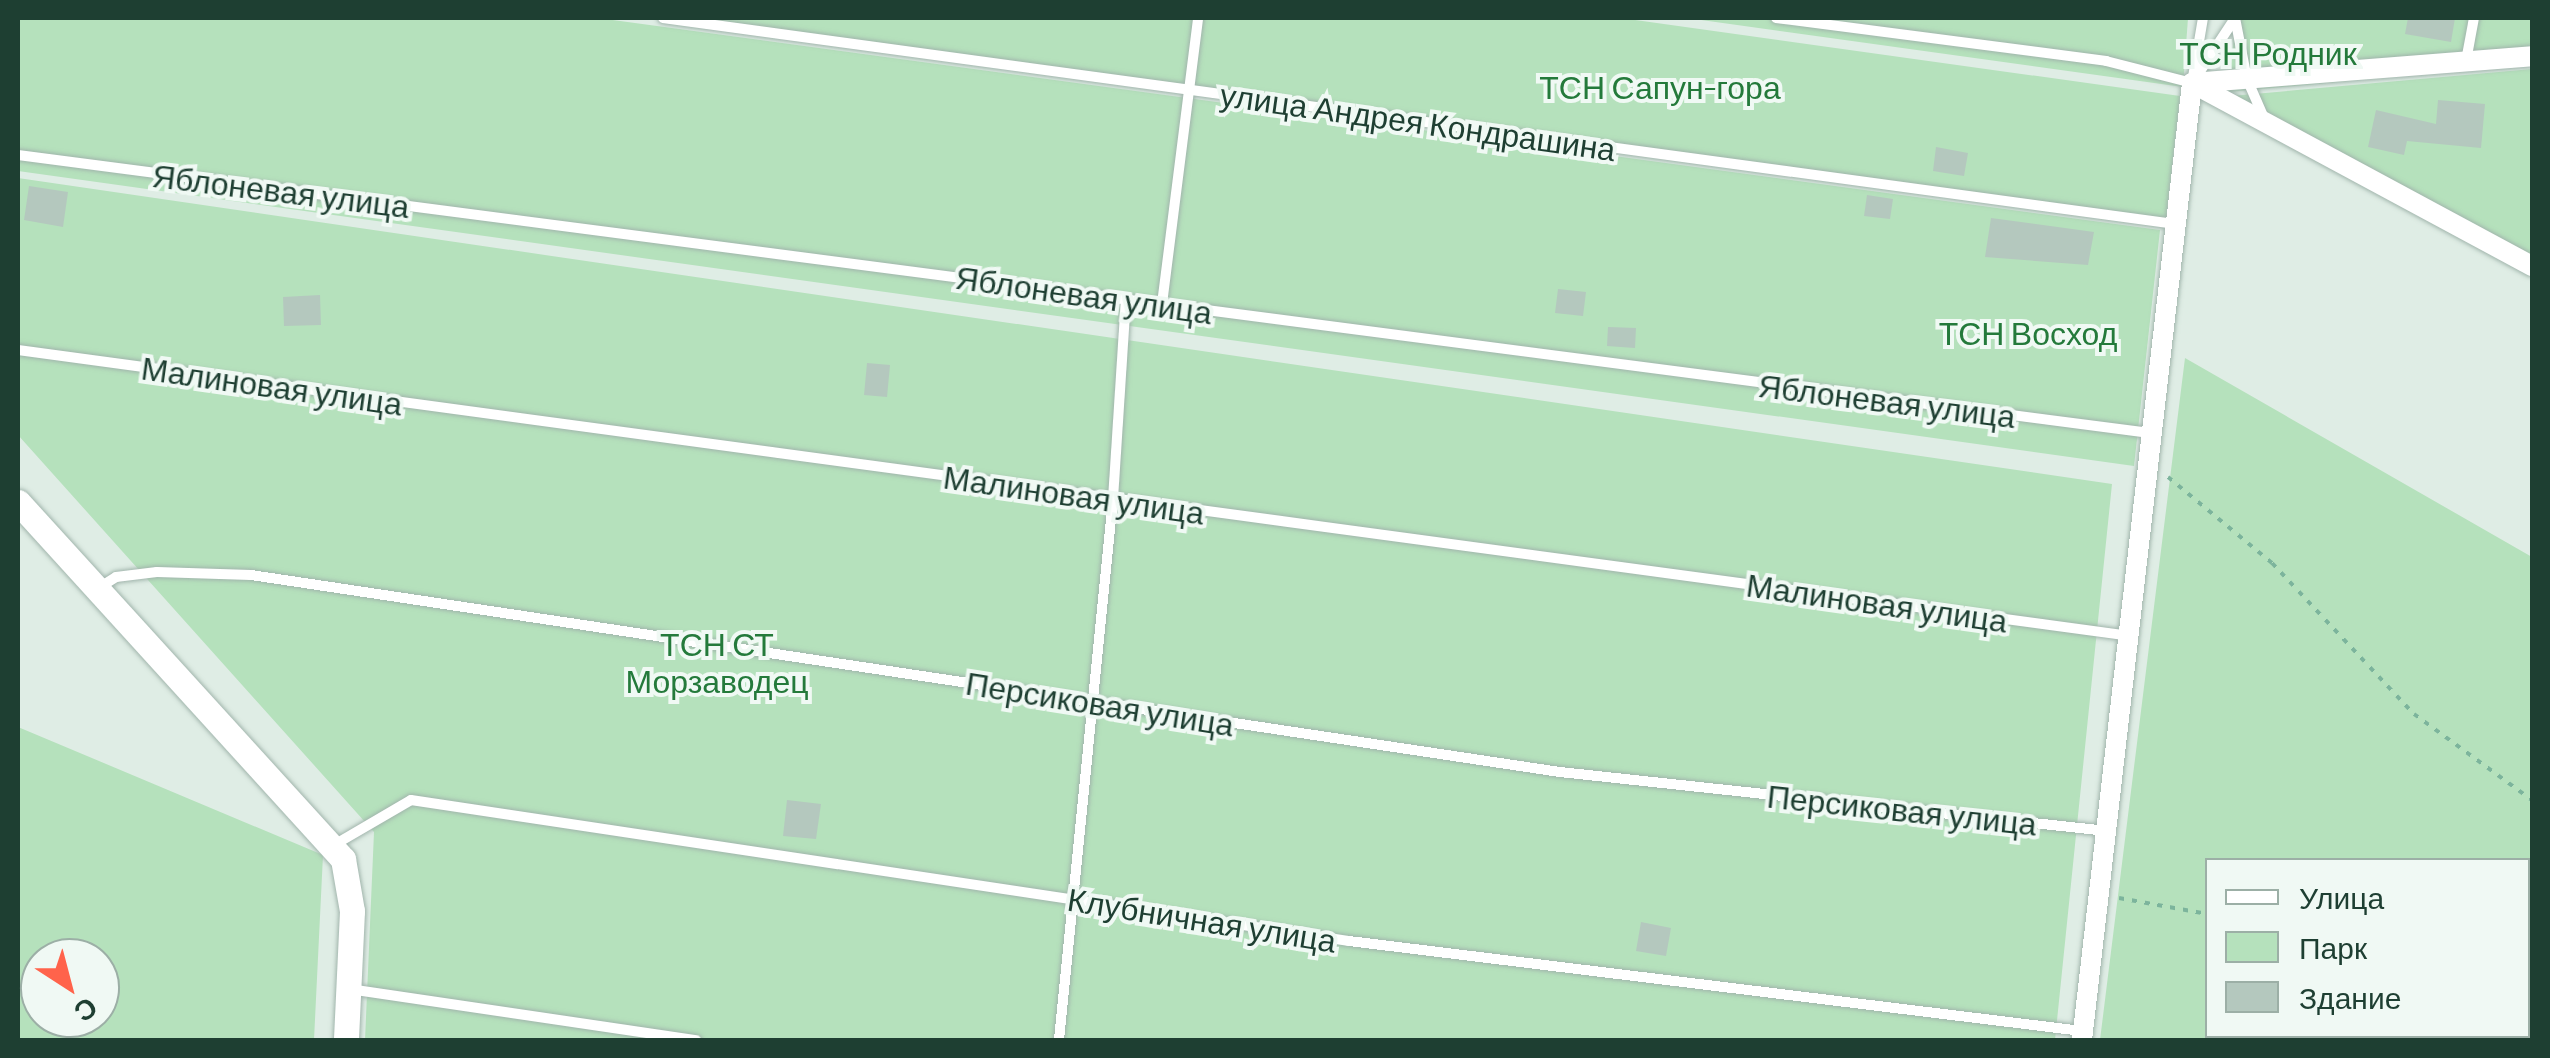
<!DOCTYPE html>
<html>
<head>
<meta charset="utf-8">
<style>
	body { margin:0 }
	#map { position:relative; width:2550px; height:1058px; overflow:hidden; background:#dfede5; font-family:Barlow,sans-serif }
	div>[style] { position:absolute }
	.green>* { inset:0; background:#b5e1bc }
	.building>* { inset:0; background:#b4c8be }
	.path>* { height:4px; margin-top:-2px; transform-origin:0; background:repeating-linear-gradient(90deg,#7cb49c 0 5px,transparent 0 13px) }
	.roads { filter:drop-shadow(0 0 2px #a1b5ac) drop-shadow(0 0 2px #a1b5ac) }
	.service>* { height:10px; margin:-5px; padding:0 5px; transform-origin:5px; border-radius:5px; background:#fff }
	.minor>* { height:20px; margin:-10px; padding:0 10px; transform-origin:10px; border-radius:10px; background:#fff }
	.tertiary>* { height:25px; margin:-12.5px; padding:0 12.5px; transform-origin:12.5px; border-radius:12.5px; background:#fff }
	span { translate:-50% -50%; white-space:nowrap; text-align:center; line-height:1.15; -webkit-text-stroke:8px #f0f9f4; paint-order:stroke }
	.park-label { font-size:32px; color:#247a3b }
	.street-label { font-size:32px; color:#1e3f32 }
	.frame { position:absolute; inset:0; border:20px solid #1e3f32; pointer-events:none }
	.legend { position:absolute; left:2205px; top:858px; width:325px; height:180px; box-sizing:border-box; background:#f0f9f4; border:2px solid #9cafa6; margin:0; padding:12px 18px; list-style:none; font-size:30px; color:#1e3f32 }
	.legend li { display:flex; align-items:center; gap:20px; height:50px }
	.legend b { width:50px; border:2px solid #9cafa6 }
	.north { position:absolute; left:20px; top:938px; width:100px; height:100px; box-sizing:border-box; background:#f0f9f4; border:2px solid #9cafa6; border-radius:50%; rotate:144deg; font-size:28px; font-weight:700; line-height:40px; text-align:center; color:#1e3f32 }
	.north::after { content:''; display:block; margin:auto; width:35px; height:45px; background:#ff634b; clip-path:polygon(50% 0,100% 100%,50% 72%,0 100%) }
</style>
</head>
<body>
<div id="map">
	<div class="green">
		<i style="clip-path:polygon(18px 18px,598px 18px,2160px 230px,2134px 466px,18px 171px)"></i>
		<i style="clip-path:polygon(693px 18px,1621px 18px,2180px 96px,2166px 219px)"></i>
		<i style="clip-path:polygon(1687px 18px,2188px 18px,2183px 87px)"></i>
		<i style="clip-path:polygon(2236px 18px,2532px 18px,2532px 64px,2228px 92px)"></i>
		<i style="clip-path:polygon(2532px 69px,2532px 259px,2231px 96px)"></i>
		<i style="clip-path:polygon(18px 178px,2112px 484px,2055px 1040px,365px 1040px,374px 832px,18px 435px)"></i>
		<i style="clip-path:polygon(evenodd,2185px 358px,2532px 557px,2532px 1040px,2100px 1040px,2185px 358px,2528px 860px,2528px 1036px,2208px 1036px,2208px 860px,2528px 860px)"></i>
		<i style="clip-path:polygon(evenodd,18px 727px,323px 855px,314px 1040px,18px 1040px,18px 727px,40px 958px,100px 958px,100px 1018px,40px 1018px,40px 958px)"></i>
	</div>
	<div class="building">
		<i style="clip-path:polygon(2408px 18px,2455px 18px,2451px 42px,2405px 34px)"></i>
		<i style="clip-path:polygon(2438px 100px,2485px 104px,2481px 148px,2407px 141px,2404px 155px,2368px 147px,2376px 110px,2436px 124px)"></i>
		<i style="clip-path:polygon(1936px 147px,1968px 153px,1964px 176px,1933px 171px)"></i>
		<i style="clip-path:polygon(29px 186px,68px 192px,63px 227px,24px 220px)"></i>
		<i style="clip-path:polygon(1867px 195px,1893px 199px,1890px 219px,1864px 216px)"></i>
		<i style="clip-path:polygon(1991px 218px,2094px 232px,2088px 265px,1985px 257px)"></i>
		<i style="clip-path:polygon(1558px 289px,1586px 292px,1583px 316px,1555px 313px)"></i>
		<i style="clip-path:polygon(320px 295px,321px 325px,284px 326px,283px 297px)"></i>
		<i style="clip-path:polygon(1608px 327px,1636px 328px,1635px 348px,1607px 346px)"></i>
		<i style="clip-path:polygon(867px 363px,890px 365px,887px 397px,864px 395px)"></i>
		<i style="clip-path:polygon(787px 800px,821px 804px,816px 839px,783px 836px)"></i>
		<i style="clip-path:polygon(1641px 922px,1671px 928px,1666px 956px,1636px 951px)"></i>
	</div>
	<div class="path">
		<i style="left:2168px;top:477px;width:135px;rotate:39.6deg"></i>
		<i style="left:2272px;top:563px;width:207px;rotate:46.8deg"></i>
		<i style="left:2414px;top:714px;width:146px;rotate:36.1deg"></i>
		<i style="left:2119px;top:898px;width:90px;rotate:10.2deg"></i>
		<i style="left:2528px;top:920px;width:4px"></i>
	</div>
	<div class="roads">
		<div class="service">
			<i style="left:663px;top:18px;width:1525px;rotate:7.76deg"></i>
			<i style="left:1776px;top:18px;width:333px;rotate:7.4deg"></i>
			<i style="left:2106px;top:61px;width:89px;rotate:14.3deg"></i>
			<i style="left:2235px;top:18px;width:62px;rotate:78.9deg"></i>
			<i style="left:2247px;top:79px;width:43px;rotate:66.4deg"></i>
			<i style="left:2466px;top:61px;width:44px;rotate:-79.5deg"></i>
			<i style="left:2193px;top:77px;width:60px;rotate:-80.4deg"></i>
			<i style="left:2193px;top:82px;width:77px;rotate:-56.7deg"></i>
			<i style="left:18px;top:155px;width:2150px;rotate:7.43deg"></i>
			<i style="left:1162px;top:304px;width:288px;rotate:-82.8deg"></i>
			<i style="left:18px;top:350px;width:2131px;rotate:7.71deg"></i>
			<i style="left:97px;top:589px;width:22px;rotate:-32deg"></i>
			<i style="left:116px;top:577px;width:41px;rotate:-7deg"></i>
			<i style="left:157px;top:572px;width:94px;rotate:1.8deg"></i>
			<i style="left:251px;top:575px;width:1324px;rotate:8.56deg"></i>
			<i style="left:1560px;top:772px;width:551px;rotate:6.15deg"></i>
			<i style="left:334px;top:845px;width:89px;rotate:-30.3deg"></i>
			<i style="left:411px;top:800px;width:949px;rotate:8.55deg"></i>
			<i style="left:1349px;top:941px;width:739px;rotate:7deg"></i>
			<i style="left:349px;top:989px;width:351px;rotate:8.4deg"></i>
			<i style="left:1059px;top:1040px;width:544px;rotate:-84.3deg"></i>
			<i style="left:1113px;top:499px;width:200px;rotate:-86.3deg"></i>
		</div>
		<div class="minor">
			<i style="left:2192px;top:83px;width:386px;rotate:28.3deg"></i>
			<i style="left:2192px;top:83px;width:341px;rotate:-4.5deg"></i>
			<i style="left:2082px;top:1040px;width:963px;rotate:-83.44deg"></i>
		</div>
		<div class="tertiary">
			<i style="left:18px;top:502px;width:483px;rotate:47.7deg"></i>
			<i style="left:343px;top:859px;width:53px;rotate:80.2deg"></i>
			<i style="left:352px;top:911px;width:129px;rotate:92.7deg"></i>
		</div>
	</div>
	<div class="park-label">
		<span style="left:2268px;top:52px">ТСН Родник</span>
		<span style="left:1660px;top:86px">ТСН Сапун-гора</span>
		<span style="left:2028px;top:332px">ТСН Восход</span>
		<span style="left:717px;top:662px">ТСН СТ<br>Морзаводец</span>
	</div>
	<div class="street-label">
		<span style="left:1418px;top:121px;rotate:8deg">улица Андрея Кондрашина</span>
		<span style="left:281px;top:190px;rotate:7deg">Яблоневая улица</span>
		<span style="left:1084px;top:294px;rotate:8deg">Яблоневая улица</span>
		<span style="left:272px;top:385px;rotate:8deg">Малиновая улица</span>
		<span style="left:1887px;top:400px;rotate:7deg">Яблоневая улица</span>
		<span style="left:1074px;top:494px;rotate:8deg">Малиновая улица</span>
		<span style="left:1877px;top:602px;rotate:8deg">Малиновая улица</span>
		<span style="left:1100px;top:703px;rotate:9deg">Персиковая улица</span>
		<span style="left:1902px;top:809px;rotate:6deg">Персиковая улица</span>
		<span style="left:1202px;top:919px;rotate:9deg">Клубничная улица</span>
	</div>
	<div class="frame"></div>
	<ul class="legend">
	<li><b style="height:12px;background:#fff"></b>Улица</li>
	<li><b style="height:28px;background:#b5e1bc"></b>Парк</li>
	<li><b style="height:28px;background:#b4c8be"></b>Здание</li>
	</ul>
	<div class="north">С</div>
</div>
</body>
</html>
